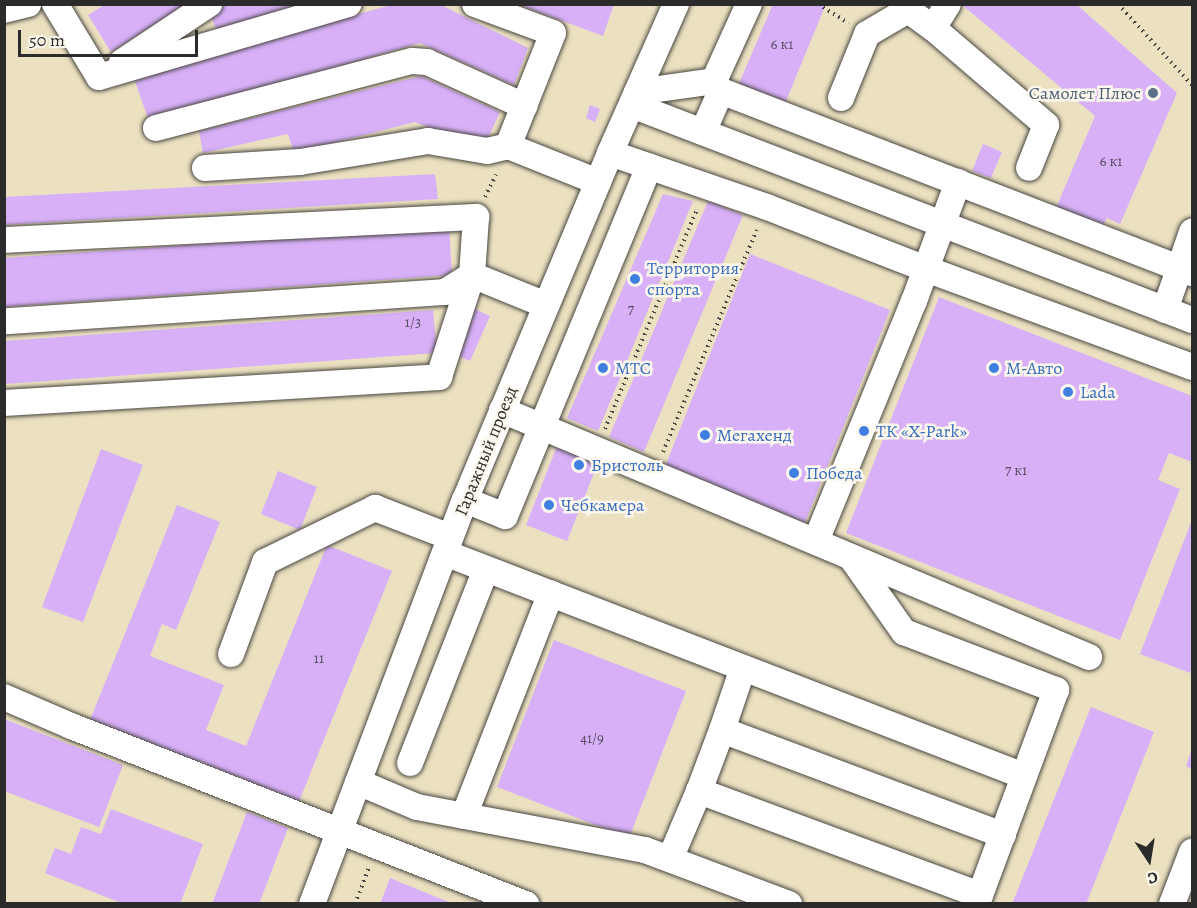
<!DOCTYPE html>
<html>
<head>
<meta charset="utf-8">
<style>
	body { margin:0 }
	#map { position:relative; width:1197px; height:908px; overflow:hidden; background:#ebe1c0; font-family:Alegreya,serif }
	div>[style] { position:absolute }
	.building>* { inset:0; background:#d8b0f8 }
	.path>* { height:4px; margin-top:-2px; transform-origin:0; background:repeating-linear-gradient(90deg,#484641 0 1.5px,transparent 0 6px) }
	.roads { filter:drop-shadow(0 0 2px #484641) drop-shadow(0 0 2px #484641) }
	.minor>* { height:26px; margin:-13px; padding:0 13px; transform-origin:13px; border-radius:13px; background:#fff }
	.dots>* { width:16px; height:16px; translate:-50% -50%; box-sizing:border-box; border:3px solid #fbf7ec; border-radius:50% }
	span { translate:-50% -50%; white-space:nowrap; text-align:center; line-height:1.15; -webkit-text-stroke:5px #fbf7ec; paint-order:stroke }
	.number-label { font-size:15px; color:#564c5e }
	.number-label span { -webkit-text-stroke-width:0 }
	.service-label { font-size:18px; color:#4e5e75 }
	.right { translate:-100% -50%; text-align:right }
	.shop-label { font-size:18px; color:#366cbe }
	.left { translate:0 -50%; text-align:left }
	.street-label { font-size:18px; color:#2b2b2b }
	.frame { position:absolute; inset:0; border:6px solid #2b2b2b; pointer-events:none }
	.north { position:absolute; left:1119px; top:830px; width:60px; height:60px; -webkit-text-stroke:4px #fbf7ec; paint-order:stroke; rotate:168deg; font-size:16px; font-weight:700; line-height:24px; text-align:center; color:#2b2b2b }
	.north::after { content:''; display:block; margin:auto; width:21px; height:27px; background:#2b2b2b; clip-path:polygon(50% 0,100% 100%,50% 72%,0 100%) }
	.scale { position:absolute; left:18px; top:30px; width:180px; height:27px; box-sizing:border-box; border:3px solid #2b2b2b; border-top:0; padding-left:8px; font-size:18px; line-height:21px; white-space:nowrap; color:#2b2b2b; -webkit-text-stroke:4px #fbf7ec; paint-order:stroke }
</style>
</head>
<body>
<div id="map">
	<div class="building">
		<i style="clip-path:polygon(106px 4px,187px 4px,111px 52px,88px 15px)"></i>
		<i style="clip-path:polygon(224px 4px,305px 4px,217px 31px,210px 14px)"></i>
		<i style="clip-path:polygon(395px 4px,439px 4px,528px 48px,514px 85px,420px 43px,149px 121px,133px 76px)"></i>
		<i style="clip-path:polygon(517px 4px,614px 4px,603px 36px)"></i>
		<i style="clip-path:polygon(773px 4px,826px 4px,784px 106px,738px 86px)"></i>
		<i style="clip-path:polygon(961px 4px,1076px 4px,1177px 93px,1120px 224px,1107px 218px,1102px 227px,1056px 208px,1095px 116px)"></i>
		<i style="clip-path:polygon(421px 76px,500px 112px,486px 142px,458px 140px,415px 122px,294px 153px,288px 134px,203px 153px,199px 131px)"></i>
		<i style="clip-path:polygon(590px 105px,600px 109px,595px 122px,586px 118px)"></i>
		<i style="clip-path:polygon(983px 144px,1002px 152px,991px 178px,972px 171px)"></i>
		<i style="clip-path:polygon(435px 174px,438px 199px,4px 225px,4px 197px)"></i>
		<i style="clip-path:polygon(663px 194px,693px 201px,598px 431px,567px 418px)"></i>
		<i style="clip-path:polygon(708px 201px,743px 215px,644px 452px,609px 437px)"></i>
		<i style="clip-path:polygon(449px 226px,452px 275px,4px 307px,4px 258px)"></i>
		<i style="clip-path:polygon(750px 254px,890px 310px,804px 525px,664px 469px)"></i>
		<i style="clip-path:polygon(939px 297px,1192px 396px,1192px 462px,1169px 453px,1158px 480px,1180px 489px,1120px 640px,846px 533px)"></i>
		<i style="clip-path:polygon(470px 307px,490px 316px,470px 361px,450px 352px)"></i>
		<i style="clip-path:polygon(433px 310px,437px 353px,5px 384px,5px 341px)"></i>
		<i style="clip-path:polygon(557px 446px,598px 463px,567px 541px,526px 525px)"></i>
		<i style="clip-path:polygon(101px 449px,143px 465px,83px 622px,42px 607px)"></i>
		<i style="clip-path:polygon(278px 471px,317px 487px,300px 530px,261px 514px)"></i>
		<i style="clip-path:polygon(177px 505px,220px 522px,176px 630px,162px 624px,150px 656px,224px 685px,206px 730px,246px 746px,327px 545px,392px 571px,298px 804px,90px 720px)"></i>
		<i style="clip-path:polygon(1192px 520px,1192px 666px,1190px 673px,1140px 654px)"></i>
		<i style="clip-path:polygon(554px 640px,686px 691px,629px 838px,497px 787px)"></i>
		<i style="clip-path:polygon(1091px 707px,1154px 732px,1086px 904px,1012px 904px)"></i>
		<i style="clip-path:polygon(4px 719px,123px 765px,99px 827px,4px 791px)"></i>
		<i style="clip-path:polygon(1192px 749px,1192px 769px,1186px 766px)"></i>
		<i style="clip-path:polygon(111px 809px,203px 844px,180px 904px,124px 904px,45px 873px,55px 848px,71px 854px,81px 827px,101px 834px)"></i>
		<i style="clip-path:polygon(247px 812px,288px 828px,259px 904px,212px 904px)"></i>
		<i style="clip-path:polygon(390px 878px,451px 903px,451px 904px,380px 904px)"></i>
	</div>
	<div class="path">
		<i style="left:818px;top:4px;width:36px;rotate:32deg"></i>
		<i style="left:1118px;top:4px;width:110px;rotate:47.6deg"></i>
		<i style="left:485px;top:197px;width:25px;rotate:-64deg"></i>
		<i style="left:605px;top:429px;width:238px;rotate:-67.3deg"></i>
		<i style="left:663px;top:452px;width:241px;rotate:-67.1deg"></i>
		<i style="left:355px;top:904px;width:39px;rotate:-69deg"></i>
	</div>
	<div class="roads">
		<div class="minor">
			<i style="left:55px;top:4px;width:85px;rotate:58.9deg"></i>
			<i style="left:99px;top:77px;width:260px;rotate:-16.3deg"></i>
			<i style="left:475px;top:4px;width:83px;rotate:20.4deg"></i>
			<i style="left:553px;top:33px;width:122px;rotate:111.7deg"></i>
			<i style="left:4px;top:10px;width:25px;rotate:-14deg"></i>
			<i style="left:933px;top:28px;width:28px;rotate:-58deg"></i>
			<i style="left:122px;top:62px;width:105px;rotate:-33.7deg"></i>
			<i style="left:637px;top:92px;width:78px;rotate:-8.1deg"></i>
			<i style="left:714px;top:81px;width:85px;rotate:-65.6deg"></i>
			<i style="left:841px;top:98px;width:69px;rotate:-67.9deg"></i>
			<i style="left:867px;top:34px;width:48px;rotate:-30.3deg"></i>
			<i style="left:908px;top:10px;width:31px;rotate:36deg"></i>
			<i style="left:933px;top:28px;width:149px;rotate:40.6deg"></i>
			<i style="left:1046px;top:125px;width:46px;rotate:111.6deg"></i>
			<i style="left:632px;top:105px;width:600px;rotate:21deg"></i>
			<i style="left:156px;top:128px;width:265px;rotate:-14.7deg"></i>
			<i style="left:412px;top:61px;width:15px;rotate:4deg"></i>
			<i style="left:427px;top:62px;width:107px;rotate:24.4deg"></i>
			<i style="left:703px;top:132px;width:45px;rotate:-66.3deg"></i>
			<i style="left:721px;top:91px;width:505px;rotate:21.13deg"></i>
			<i style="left:610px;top:153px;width:166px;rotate:19deg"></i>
			<i style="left:767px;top:207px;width:171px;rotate:21.3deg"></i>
			<i style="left:926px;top:269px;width:283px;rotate:20.2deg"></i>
			<i style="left:205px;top:168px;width:95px;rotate:-3.6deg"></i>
			<i style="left:300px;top:162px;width:130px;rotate:-9.3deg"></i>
			<i style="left:428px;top:141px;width:60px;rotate:9.6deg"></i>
			<i style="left:487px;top:151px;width:22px;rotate:-13deg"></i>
			<i style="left:508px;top:146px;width:97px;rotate:21.8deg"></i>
			<i style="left:4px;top:240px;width:473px;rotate:-2.8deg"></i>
			<i style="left:476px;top:217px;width:58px;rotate:93.9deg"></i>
			<i style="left:472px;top:275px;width:32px;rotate:148deg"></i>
			<i style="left:445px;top:292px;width:442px;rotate:176.2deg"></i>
			<i style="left:1165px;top:310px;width:83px;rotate:-70.9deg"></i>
			<i style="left:4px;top:403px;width:436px;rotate:-3.4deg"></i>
			<i style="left:439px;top:377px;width:107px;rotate:-72.1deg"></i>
			<i style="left:472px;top:275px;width:80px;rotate:22.1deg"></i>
			<i style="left:502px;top:410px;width:637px;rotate:22.82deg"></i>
			<i style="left:465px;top:500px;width:43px;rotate:21.8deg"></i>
			<i style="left:505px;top:516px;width:378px;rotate:-67.6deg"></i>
			<i style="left:816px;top:541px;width:259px;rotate:-67.8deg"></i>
			<i style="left:914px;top:301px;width:127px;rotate:-69.7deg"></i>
			<i style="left:445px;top:553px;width:620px;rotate:21.06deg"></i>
			<i style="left:851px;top:557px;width:92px;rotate:54.8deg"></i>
			<i style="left:904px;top:632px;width:163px;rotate:20.9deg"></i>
			<i style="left:1056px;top:690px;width:228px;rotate:110.3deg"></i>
			<i style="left:231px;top:654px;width:98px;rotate:-69.7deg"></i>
			<i style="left:265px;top:562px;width:123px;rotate:-26.1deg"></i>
			<i style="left:375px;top:508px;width:80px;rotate:21.1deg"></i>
			<i style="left:4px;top:697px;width:73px;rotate:23.4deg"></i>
			<i style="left:71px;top:726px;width:489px;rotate:21.4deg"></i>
			<i style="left:722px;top:730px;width:65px;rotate:-71.3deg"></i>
			<i style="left:410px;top:763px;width:208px;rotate:-68.6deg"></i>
			<i style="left:358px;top:782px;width:64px;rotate:23deg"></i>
			<i style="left:417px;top:807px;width:232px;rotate:10.7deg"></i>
			<i style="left:645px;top:850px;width:154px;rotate:20.6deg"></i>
			<i style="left:464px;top:816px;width:239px;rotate:-68.7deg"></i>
			<i style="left:670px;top:859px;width:74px;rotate:-66.9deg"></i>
			<i style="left:980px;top:895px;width:300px;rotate:-159.7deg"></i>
			<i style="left:699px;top:791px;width:65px;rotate:-69.3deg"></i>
			<i style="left:722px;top:730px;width:300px;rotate:20.5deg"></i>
			<i style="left:312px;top:904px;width:432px;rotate:-69.3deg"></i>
			<i style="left:465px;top:500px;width:376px;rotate:-67.3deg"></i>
			<i style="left:610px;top:153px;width:163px;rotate:-66.1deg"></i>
			<i style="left:1172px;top:904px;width:56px;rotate:-69deg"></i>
		</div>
	</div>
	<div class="dots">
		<i style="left:1153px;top:93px;background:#5c6f8a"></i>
		<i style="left:635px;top:279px;background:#3f7fe0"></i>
		<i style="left:603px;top:368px;background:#3f7fe0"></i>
		<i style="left:994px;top:368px;background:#3f7fe0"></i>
		<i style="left:1068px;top:392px;background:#3f7fe0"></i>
		<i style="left:864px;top:431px;background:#3f7fe0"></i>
		<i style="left:705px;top:435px;background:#3f7fe0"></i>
		<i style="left:579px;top:465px;background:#3f7fe0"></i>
		<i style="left:794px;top:473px;background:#3f7fe0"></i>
		<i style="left:549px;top:505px;background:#3f7fe0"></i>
	</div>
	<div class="number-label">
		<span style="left:782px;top:45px">6 к1</span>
		<span style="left:1111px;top:162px">6 к1</span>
		<span style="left:631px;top:310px">7</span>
		<span style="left:413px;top:323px">1/3</span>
		<span style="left:1016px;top:471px">7 к1</span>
		<span style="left:319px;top:659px">11</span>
		<span style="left:592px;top:739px">41/9</span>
	</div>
	<div class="service-label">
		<span class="right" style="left:1141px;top:93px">Самолет Плюс</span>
	</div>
	<div class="shop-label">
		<span class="left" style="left:647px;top:279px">Территория<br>спорта</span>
		<span class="left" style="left:615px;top:368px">МТС</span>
		<span class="left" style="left:1006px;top:368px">М-Авто</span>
		<span class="left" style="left:1080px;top:392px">Lada</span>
		<span class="left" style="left:876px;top:431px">ТК «X-Park»</span>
		<span class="left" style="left:717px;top:435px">Мегахенд</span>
		<span class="left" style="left:591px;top:465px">Бристоль</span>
		<span class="left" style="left:806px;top:473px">Победа</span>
		<span class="left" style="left:561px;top:505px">Чебкамера</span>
	</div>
	<div class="street-label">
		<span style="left:486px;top:451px;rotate:-68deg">Гаражный проезд</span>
	</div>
	<div class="frame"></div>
	<div class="north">С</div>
	<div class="scale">50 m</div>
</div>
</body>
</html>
